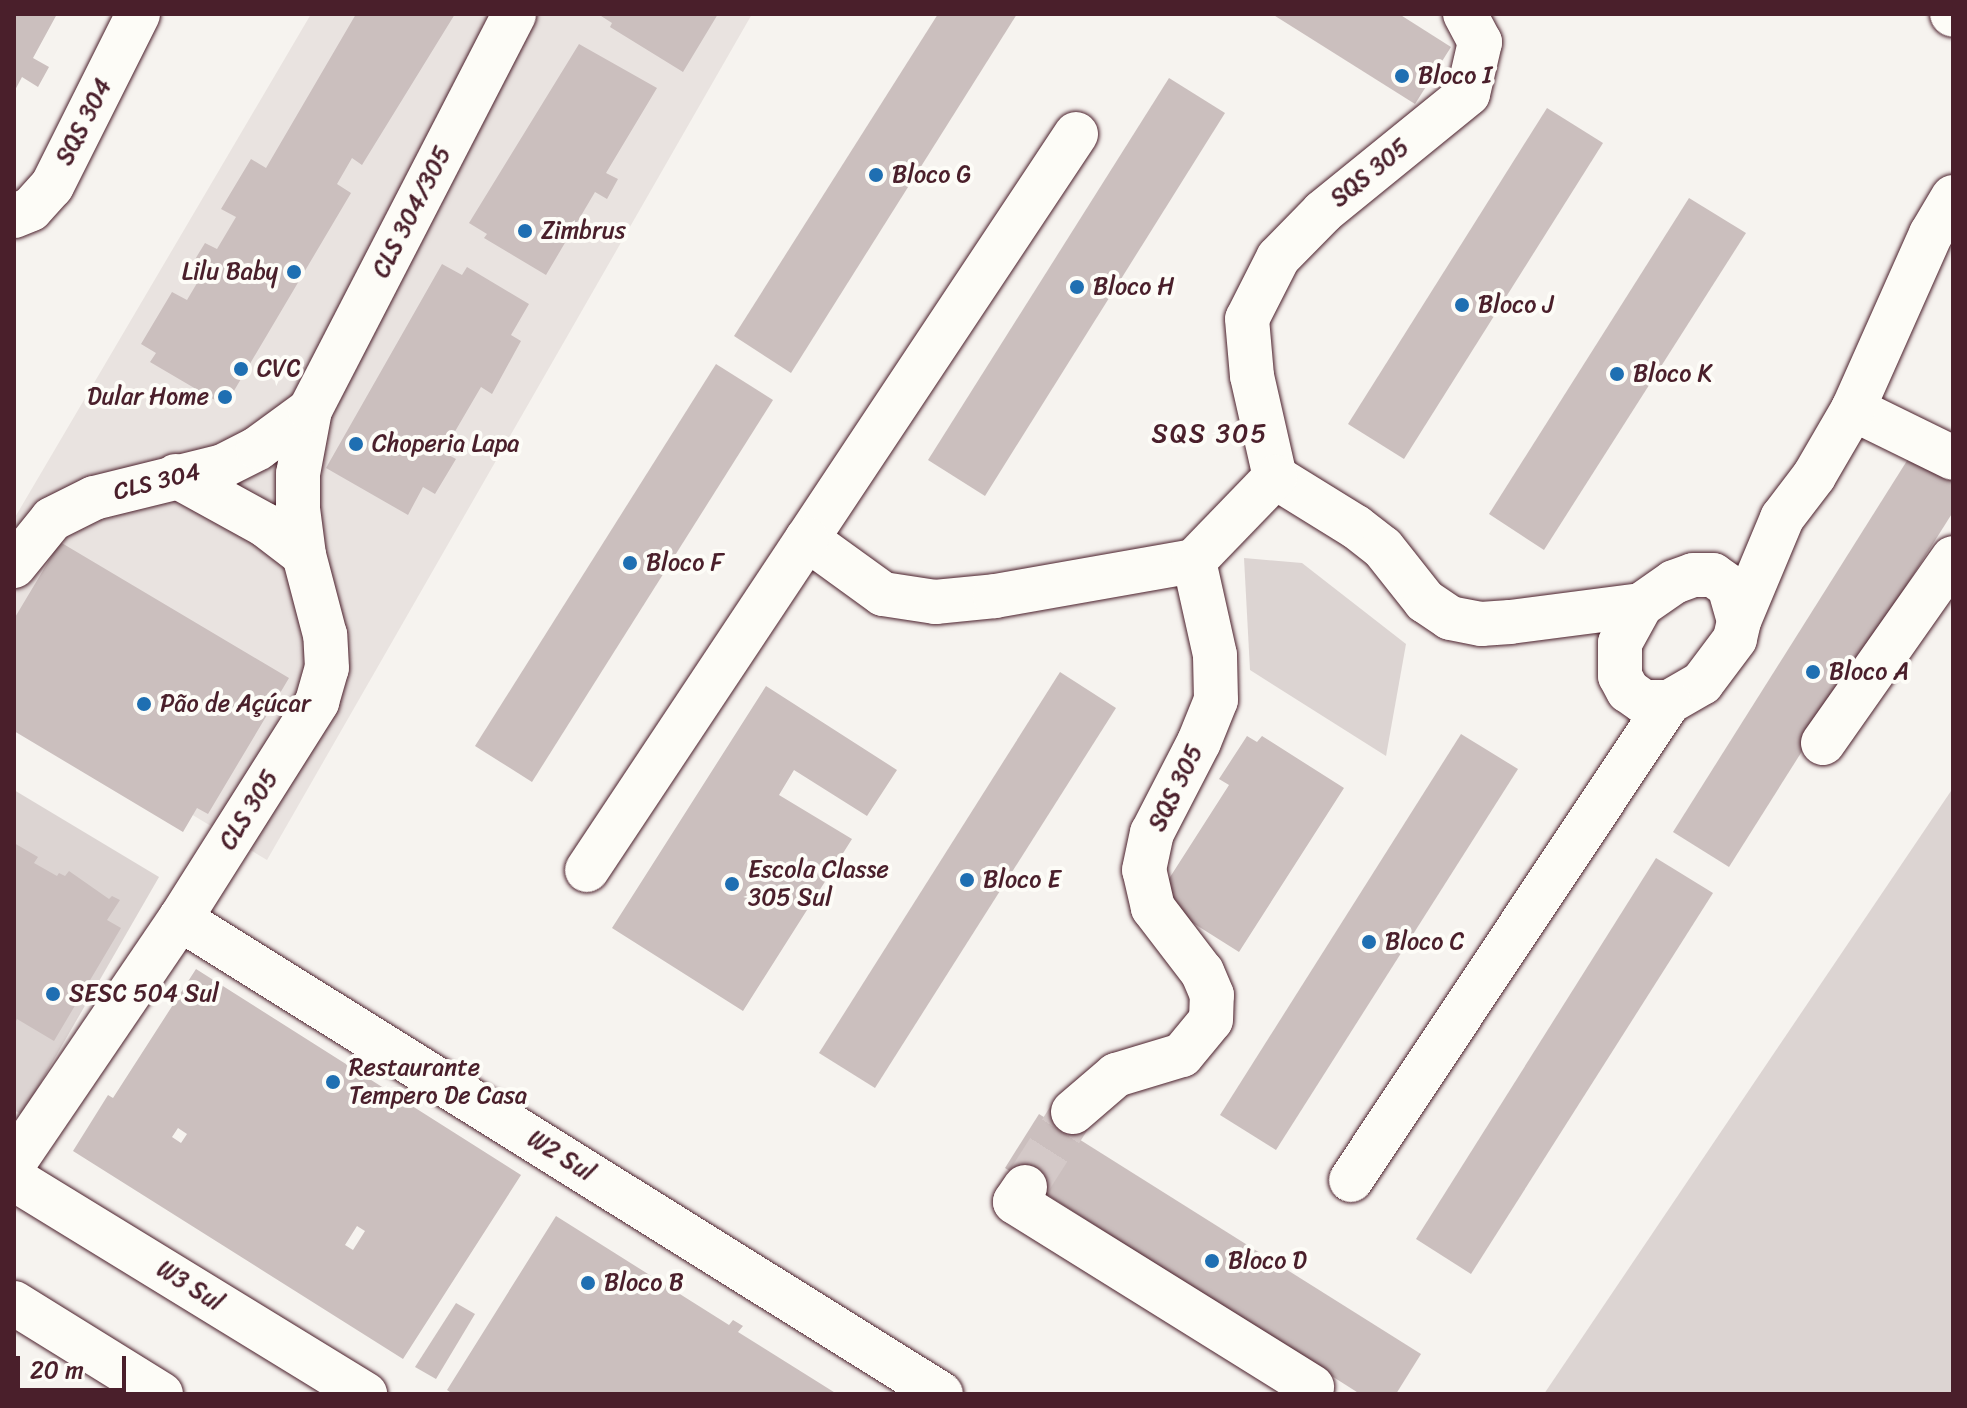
<!DOCTYPE html>
<html>
<head>
<meta charset="utf-8">
<style>
	body { margin:0 }
	#map { position:relative; width:1967px; height:1408px; overflow:hidden; background:#f6f3ef; font-family:Sriracha,sans-serif }
	div>[style] { position:absolute }
	.built>* { inset:0; background:#e9e3e0 }
	.green>* { inset:0; background:#dcd4d2 }
	.building>* { inset:0; background:#cbbfbe }
	.minor-tunnel>* { height:44px; margin-top:-22px; transform-origin:0; background:repeating-linear-gradient(90deg,#d4c9c8 0 44px,transparent 0 66px) }
	.roads { filter:drop-shadow(0 0 2px #4a1f2b) drop-shadow(0 0 2px #4a1f2b) }
	.minor>* { height:44px; margin:-22px; padding:0 22px; transform-origin:22px; border-radius:22px; background:#fdfcf7 }
	.major>* { height:44px; margin:-22px; padding:0 22px; transform-origin:22px; border-radius:22px; background:#fdfcf7 }
	.dots>* { width:22px; height:22px; translate:-50% -50%; box-sizing:border-box; border:4px solid #fdfcf7; border-radius:50% }
	span { translate:-50% -50%; white-space:nowrap; text-align:center; line-height:1.15; -webkit-text-stroke:8px #fdfcf7; paint-order:stroke }
	.poi-label { font-size:24px; color:#4a1f2b }
	.left { translate:0 -50%; text-align:left }
	.right { translate:-100% -50%; text-align:right }
	.street-label { font-size:24px; color:#4a1f2b }
	.neighbourhood-label { font-size:26px; color:#4a1f2b; letter-spacing:2px }
	.frame { position:absolute; inset:0; border:16px solid #4a1f2b; pointer-events:none }
	.scale { position:absolute; left:16px; top:1356px; width:110px; height:36px; box-sizing:border-box; border:4px solid #4a1f2b; border-top:0; padding-left:10px; font-size:24px; line-height:28px; white-space:nowrap; color:#4a1f2b; -webkit-text-stroke:6px #fdfcf7; paint-order:stroke }
</style>
</head>
<body>
<div id="map">
	<div class="built">
		<i style="clip-path:polygon(311px 14px,752px 14px,267px 860px,14px 707px,14px 519px)"></i>
	</div>
	<div class="green">
		<i style="clip-path:polygon(1244px 558px,1302px 563px,1406px 644px,1386px 756px,1250px 670px)"></i>
		<i style="clip-path:polygon(1953px 788px,1953px 1394px,1544px 1394px)"></i>
		<i style="clip-path:polygon(14px 790px,159px 877px,22px 1115px,14px 1110px)"></i>
	</div>
	<div class="building">
		<i style="clip-path:polygon(14px 14px,57px 14px,33px 58px,49px 67px,38px 87px,22px 77px,14px 92px)"></i>
		<i style="clip-path:polygon(356px 14px,455px 14px,362px 165px,352px 158px,337px 184px,351px 193px,225px 406px,150px 362px,156px 353px,141px 344px,172px 292px,187px 300px,206px 268px,194px 261px,205px 243px,217px 249px,236px 217px,221px 209px,251px 159px,266px 168px)"></i>
		<i style="clip-path:polygon(598px 14px,718px 14px,683px 72px,610px 27px,612px 23px)"></i>
		<i style="clip-path:polygon(938px 14px,1017px 14px,791px 373px,734px 336px)"></i>
		<i style="clip-path:polygon(1272px 14px,1399px 14px,1451px 47px,1415px 104px)"></i>
		<i style="clip-path:polygon(579px 44px,657px 88px,606px 173px,618px 179px,607px 199px,595px 192px,546px 275px,484px 238px,487px 234px,469px 223px)"></i>
		<i style="clip-path:polygon(1169px 78px,1225px 113px,985px 496px,928px 460px)"></i>
		<i style="clip-path:polygon(1547px 108px,1603px 143px,1404px 459px,1348px 424px)"></i>
		<i style="clip-path:polygon(1689px 198px,1746px 233px,1544px 550px,1489px 514px)"></i>
		<i style="clip-path:polygon(442px 264px,462px 275px,467px 267px,529px 304px,511px 335px,521px 341px,492px 394px,481px 387px,443px 452px,456px 459px,435px 494px,423px 487px,408px 515px,326px 468px)"></i>
		<i style="clip-path:polygon(716px 364px,773px 400px,532px 782px,475px 746px)"></i>
		<i style="clip-path:polygon(1915px 448px,1953px 472px,1953px 512px,1729px 867px,1673px 832px)"></i>
		<i style="clip-path:polygon(60px 542px,289px 678px,208px 814px,197px 808px,183px 832px,14px 731px,14px 619px)"></i>
		<i style="clip-path:polygon(1060px 672px,1116px 708px,875px 1088px,819px 1053px)"></i>
		<i style="clip-path:polygon(766px 686px,897px 770px,867px 816px,794px 770px,779px 795px,852px 839px,743px 1011px,612px 928px)"></i>
		<i style="clip-path:polygon(1461px 734px,1518px 769px,1276px 1150px,1220px 1115px)"></i>
		<i style="clip-path:polygon(1247px 736px,1257px 742px,1262px 736px,1344px 788px,1239px 952px,1193px 923px,1185px 934px,1156px 899px,1229px 785px,1219px 779px)"></i>
		<i style="clip-path:polygon(14px 843px,38px 857px,34px 863px,57px 876px,59px 873px,65px 876px,69px 871px,109px 899px,112px 896px,120px 900px,107px 920px,121px 928px,54px 1041px,17px 1019px,14px 1025px)"></i>
		<i style="clip-path:polygon(1656px 858px,1713px 893px,1471px 1274px,1416px 1239px)"></i>
		<i style="clip-path:polygon(evenodd,196px 969px,521px 1175px,403px 1359px,73px 1151px,108px 1095px,113px 1098px,196px 969px,178px 1128px,187px 1134px,181px 1143px,172px 1137px,178px 1128px,196px 969px,357px 1226px,365px 1231px,353px 1250px,345px 1245px,357px 1226px)"></i>
		<i style="clip-path:polygon(1039px 1114px,1421px 1354px,1396px 1394px,1360px 1394px,1005px 1168px)"></i>
		<i style="clip-path:polygon(556px 1216px,729px 1325px,733px 1320px,743px 1326px,738px 1332px,837px 1394px,453px 1394px,447px 1390px)"></i>
		<i style="clip-path:polygon(456px 1303px,475px 1314px,436px 1379px,415px 1367px)"></i>
	</div>
	<div class="minor-tunnel">
		<i style="left:1025px;top:1187px;width:89px;rotate:-57.4deg"></i>
	</div>
	<div class="roads">
		<div class="minor">
			<i style="left:1465px;top:14px;width:32px;rotate:62deg"></i>
			<i style="left:1480px;top:42px;width:53px;rotate:103deg"></i>
			<i style="left:1468px;top:94px;width:187px;rotate:140.9deg"></i>
			<i style="left:1323px;top:212px;width:64px;rotate:134.4deg"></i>
			<i style="left:1278px;top:258px;width:68px;rotate:116.9deg"></i>
			<i style="left:1247px;top:319px;width:57px;rotate:85deg"></i>
			<i style="left:1252px;top:376px;width:104px;rotate:77.2deg"></i>
			<i style="left:1275px;top:477px;width:95px;rotate:31.7deg"></i>
			<i style="left:1356px;top:527px;width:34px;rotate:38deg"></i>
			<i style="left:1383px;top:548px;width:68px;rotate:51.6deg"></i>
			<i style="left:1425px;top:601px;width:30px;rotate:34deg"></i>
			<i style="left:1450px;top:618px;width:32px;rotate:11deg"></i>
			<i style="left:1481px;top:624px;width:29px;rotate:-4deg"></i>
			<i style="left:1510px;top:622px;width:132px;rotate:-7.4deg"></i>
			<i style="left:1952px;top:14px;width:1px;rotate:45deg"></i>
			<i style="left:1076px;top:134px;width:486px;rotate:123.6deg"></i>
			<i style="left:807px;top:539px;width:94px;rotate:35.9deg"></i>
			<i style="left:883px;top:594px;width:53px;rotate:8.7deg"></i>
			<i style="left:935px;top:602px;width:60px;rotate:-5.7deg"></i>
			<i style="left:995px;top:596px;width:202px;rotate:-10deg"></i>
			<i style="left:1194px;top:561px;width:117px;rotate:-46deg"></i>
			<i style="left:14px;top:216px;width:18px;rotate:-22deg"></i>
			<i style="left:31px;top:209px;width:31px;rotate:-48deg"></i>
			<i style="left:52px;top:186px;width:192px;rotate:-63.4deg"></i>
			<i style="left:1853px;top:409px;width:111px;rotate:26.1deg"></i>
			<i style="left:176px;top:476px;width:102px;rotate:28.8deg"></i>
			<i style="left:265px;top:525px;width:49px;rotate:37.6deg"></i>
			<i style="left:14px;top:566px;width:60px;rotate:-51deg"></i>
			<i style="left:52px;top:519px;width:47px;rotate:-26.6deg"></i>
			<i style="left:94px;top:498px;width:133px;rotate:-13.9deg"></i>
			<i style="left:223px;top:466px;width:39px;rotate:-27deg"></i>
			<i style="left:258px;top:448px;width:64px;rotate:-36.2deg"></i>
			<i style="left:1693px;top:575px;width:20px"></i>
			<i style="left:1713px;top:575px;width:19px;rotate:35deg"></i>
			<i style="left:1729px;top:586px;width:36px;rotate:74deg"></i>
			<i style="left:1739px;top:621px;width:18px;rotate:103deg"></i>
			<i style="left:1735px;top:639px;width:55px;rotate:126.9deg"></i>
			<i style="left:1702px;top:683px;width:38px;rotate:150deg"></i>
			<i style="left:1669px;top:702px;width:25px;rotate:180deg"></i>
			<i style="left:1644px;top:702px;width:19px;rotate:-145deg"></i>
			<i style="left:1628px;top:691px;width:17px;rotate:-118deg"></i>
			<i style="left:1620px;top:676px;width:33px;rotate:-90deg"></i>
			<i style="left:1620px;top:643px;width:43px;rotate:-61.1deg"></i>
			<i style="left:1641px;top:605px;width:40px;rotate:-34.9deg"></i>
			<i style="left:1674px;top:582px;width:20px;rotate:-20deg"></i>
			<i style="left:1739px;top:621px;width:112px;rotate:-67.3deg"></i>
			<i style="left:1782px;top:518px;width:53px;rotate:-52.7deg"></i>
			<i style="left:1814px;top:476px;width:78px;rotate:-59.8deg"></i>
			<i style="left:1853px;top:409px;width:192px;rotate:-66deg"></i>
			<i style="left:1931px;top:234px;width:43px;rotate:-59.3deg"></i>
			<i style="left:1823px;top:743px;width:226px;rotate:-54.9deg"></i>
			<i style="left:587px;top:870px;width:397px;rotate:-56.4deg"></i>
			<i style="left:180px;top:919px;width:897px;rotate:31.97deg"></i>
			<i style="left:1073px;top:1112px;width:57px;rotate:-40.7deg"></i>
			<i style="left:1116px;top:1075px;width:69px;rotate:-16.9deg"></i>
			<i style="left:1182px;top:1055px;width:45px;rotate:-50.4deg"></i>
			<i style="left:1211px;top:1020px;width:25px;rotate:-88deg"></i>
			<i style="left:1212px;top:995px;width:25px;rotate:-113deg"></i>
			<i style="left:1202px;top:972px;width:81px;rotate:-127.4deg"></i>
			<i style="left:1153px;top:908px;width:39px;rotate:-103deg"></i>
			<i style="left:1144px;top:870px;width:38px;rotate:-78deg"></i>
			<i style="left:1152px;top:833px;width:102px;rotate:-62.7deg"></i>
			<i style="left:1199px;top:742px;width:45px;rotate:-68deg"></i>
			<i style="left:1216px;top:700px;width:45px;rotate:-91.3deg"></i>
			<i style="left:1215px;top:655px;width:96px;rotate:-102.6deg"></i>
			<i style="left:14px;top:1163px;width:295px;rotate:-55.8deg"></i>
			<i style="left:180px;top:919px;width:257px;rotate:-57.7deg"></i>
			<i style="left:317px;top:702px;width:35px;rotate:-74deg"></i>
			<i style="left:327px;top:668px;width:33px;rotate:-93deg"></i>
			<i style="left:325px;top:635px;width:83px;rotate:-104.7deg"></i>
			<i style="left:304px;top:555px;width:46px;rotate:-97.4deg"></i>
			<i style="left:298px;top:509px;width:35px;rotate:-90deg"></i>
			<i style="left:298px;top:474px;width:65px;rotate:-79.4deg"></i>
			<i style="left:310px;top:410px;width:445px;rotate:-62.7deg"></i>
			<i style="left:1351px;top:1180px;width:574px;rotate:-56.37deg"></i>
			<i style="left:1025px;top:1187px;width:18px;rotate:124deg"></i>
			<i style="left:1015px;top:1202px;width:350px;rotate:31.9deg"></i>
		</div>
		<div class="major">
			<i style="left:14px;top:1179px;width:412px;rotate:31.5deg"></i>
			<i style="left:14px;top:1303px;width:173px;rotate:31.8deg"></i>
		</div>
	</div>
	<div class="dots">
		<i style="left:1402px;top:76px;background:#1f6fb2"></i>
		<i style="left:876px;top:175px;background:#1f6fb2"></i>
		<i style="left:525px;top:231px;background:#1f6fb2"></i>
		<i style="left:294px;top:272px;background:#1f6fb2"></i>
		<i style="left:1077px;top:287px;background:#1f6fb2"></i>
		<i style="left:1462px;top:305px;background:#1f6fb2"></i>
		<i style="left:241px;top:369px;background:#1f6fb2"></i>
		<i style="left:1617px;top:374px;background:#1f6fb2"></i>
		<i style="left:225px;top:397px;background:#1f6fb2"></i>
		<i style="left:356px;top:444px;background:#1f6fb2"></i>
		<i style="left:630px;top:563px;background:#1f6fb2"></i>
		<i style="left:1813px;top:672px;background:#1f6fb2"></i>
		<i style="left:144px;top:704px;background:#1f6fb2"></i>
		<i style="left:967px;top:880px;background:#1f6fb2"></i>
		<i style="left:732px;top:884px;background:#1f6fb2"></i>
		<i style="left:1369px;top:942px;background:#1f6fb2"></i>
		<i style="left:53px;top:994px;background:#1f6fb2"></i>
		<i style="left:333px;top:1082px;background:#1f6fb2"></i>
		<i style="left:1212px;top:1261px;background:#1f6fb2"></i>
		<i style="left:588px;top:1283px;background:#1f6fb2"></i>
	</div>
	<div class="poi-label">
		<span class="left" style="left:1418px;top:76px">Bloco I</span>
		<span class="left" style="left:892px;top:175px">Bloco G</span>
		<span class="left" style="left:541px;top:231px">Zimbrus</span>
		<span class="right" style="left:278px;top:272px">Lilu Baby</span>
		<span class="left" style="left:1093px;top:287px">Bloco H</span>
		<span class="left" style="left:1478px;top:305px">Bloco J</span>
		<span class="left" style="left:257px;top:369px">CVC</span>
		<span class="left" style="left:1633px;top:374px">Bloco K</span>
		<span class="right" style="left:209px;top:397px">Dular Home</span>
		<span class="left" style="left:372px;top:444px">Choperia Lapa</span>
		<span class="left" style="left:646px;top:563px">Bloco F</span>
		<span class="left" style="left:1829px;top:672px">Bloco A</span>
		<span class="left" style="left:160px;top:704px">Pão de Açúcar</span>
		<span class="left" style="left:748px;top:884px">Escola Classe<br>305 Sul</span>
		<span class="left" style="left:983px;top:880px">Bloco E</span>
		<span class="left" style="left:1385px;top:942px">Bloco C</span>
		<span class="left" style="left:69px;top:994px">SESC 504 Sul</span>
		<span class="left" style="left:349px;top:1082px">Restaurante<br>Tempero De Casa</span>
		<span class="left" style="left:1228px;top:1261px">Bloco D</span>
		<span class="left" style="left:604px;top:1283px">Bloco B</span>
	</div>
	<div class="street-label">
		<span style="left:84px;top:122px;rotate:-63deg">SQS 304</span>
		<span style="left:1370px;top:173px;rotate:-39deg">SQS 305</span>
		<span style="left:412px;top:212px;rotate:-63deg">CLS 304/305</span>
		<span style="left:157px;top:482px;rotate:-14deg">CLS 304</span>
		<span style="left:1176px;top:788px;rotate:-64deg">SQS 305</span>
		<span style="left:249px;top:810px;rotate:-58deg">CLS 305</span>
		<span style="left:561px;top:1156px;rotate:32deg">W2 Sul</span>
		<span style="left:190px;top:1286px;rotate:32deg">W3 Sul</span>
	</div>
	<div class="neighbourhood-label">
		<span style="left:1210px;top:434px">SQS 305</span>
	</div>
	<div class="frame"></div>
	<div class="scale">20 m</div>
</div>
</body>
</html>
